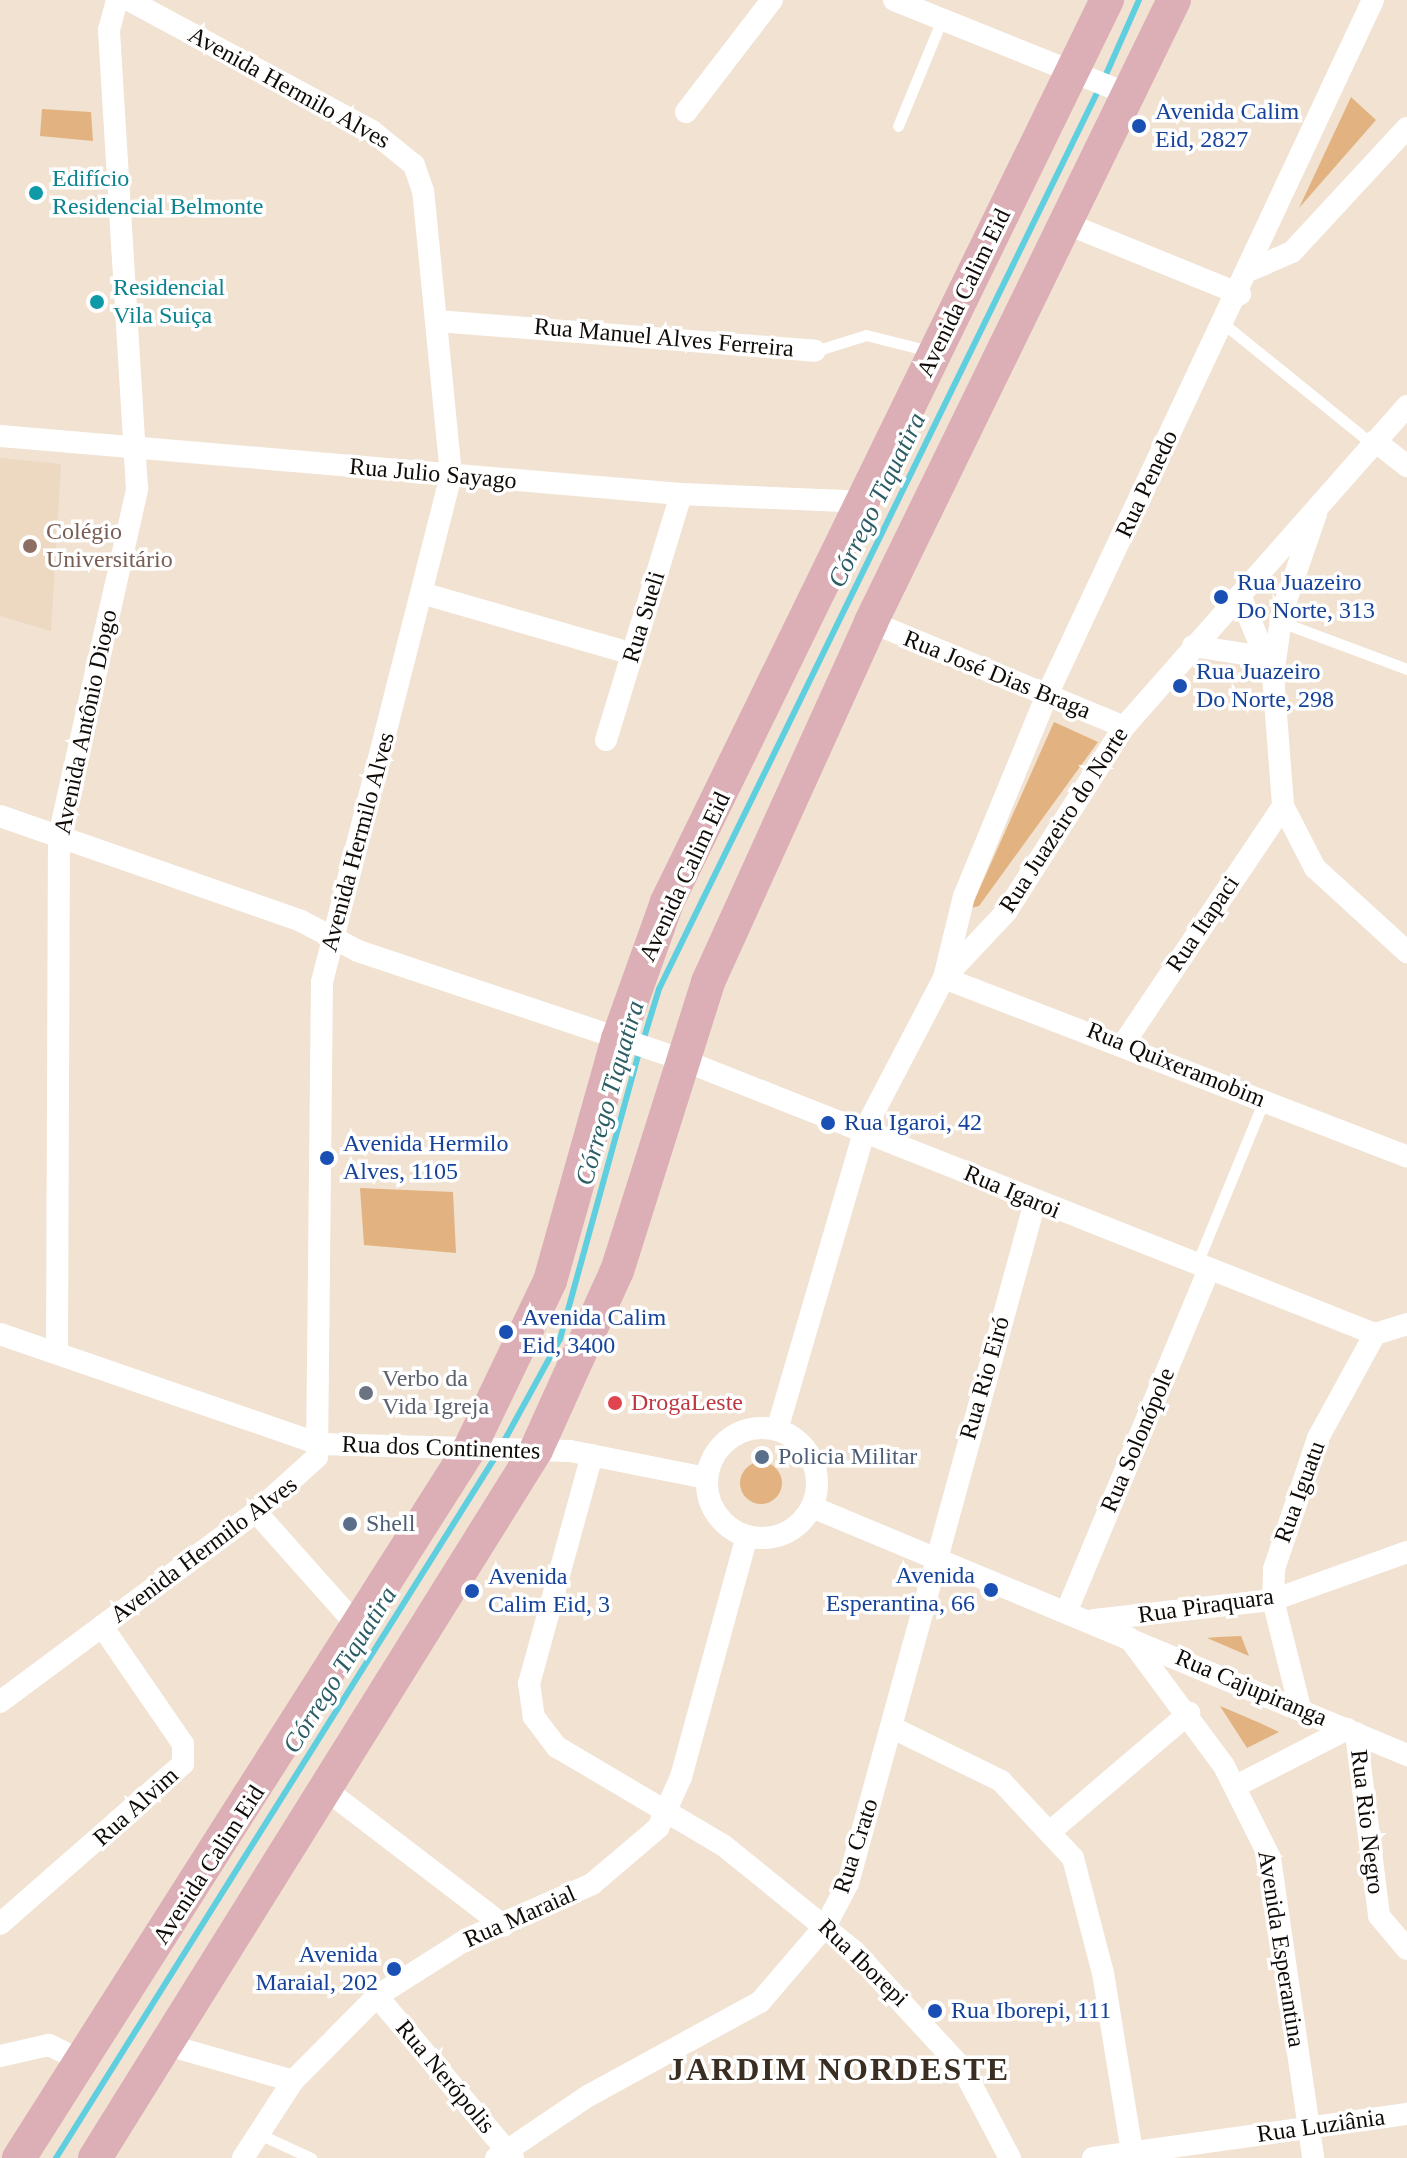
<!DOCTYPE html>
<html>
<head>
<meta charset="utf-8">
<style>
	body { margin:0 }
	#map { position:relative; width:1407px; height:2158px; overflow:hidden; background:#f1e2d2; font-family:"Times New Roman",serif }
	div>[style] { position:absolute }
	.built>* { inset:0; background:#edd8c2 }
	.green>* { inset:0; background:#e2b380 }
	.round { border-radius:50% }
	.stream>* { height:6px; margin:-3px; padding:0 3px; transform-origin:3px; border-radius:3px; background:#5fcfe0 }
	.lane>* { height:11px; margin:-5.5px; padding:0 5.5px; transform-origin:5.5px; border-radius:5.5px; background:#fff }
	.street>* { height:22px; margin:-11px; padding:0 11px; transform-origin:11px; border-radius:11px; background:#fff }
	.street>.ring { margin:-11px; padding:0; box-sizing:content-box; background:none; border:22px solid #fff; border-radius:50% }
	.primary>* { height:34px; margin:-17px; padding:0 17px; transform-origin:17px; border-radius:17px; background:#dcaeb5 }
	.dots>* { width:22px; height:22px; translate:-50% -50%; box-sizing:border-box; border:4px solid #fff; border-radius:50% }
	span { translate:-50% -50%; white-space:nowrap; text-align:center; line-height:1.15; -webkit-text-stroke:7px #fff; paint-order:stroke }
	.street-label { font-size:24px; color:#100b07 }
	.transit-label { font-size:24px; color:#164399 }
	.left { translate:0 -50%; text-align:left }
	.right { translate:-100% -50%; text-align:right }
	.culture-label { font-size:24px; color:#0d838f }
	.education-label { font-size:24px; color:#785e54 }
	.worship-label { font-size:24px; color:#5b616d }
	.health-label { font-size:24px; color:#be3a42 }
	.service-label { font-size:24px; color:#4e5e75 }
	.water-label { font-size:26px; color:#2c5d65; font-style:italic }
	.district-label { font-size:32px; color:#3a2e22; font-weight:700; letter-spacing:2px }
</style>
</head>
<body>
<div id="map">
	<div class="built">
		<i style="clip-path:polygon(0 458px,61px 464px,51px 631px,0 616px)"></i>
	</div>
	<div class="green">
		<i style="clip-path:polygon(1351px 97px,1376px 120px,1299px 208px)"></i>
		<i style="clip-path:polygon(42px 109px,91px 112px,93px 141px,40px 136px)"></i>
		<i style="clip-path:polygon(1054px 722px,1098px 742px,979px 906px,971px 908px)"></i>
		<i style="clip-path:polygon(360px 1188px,453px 1192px,456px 1253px,364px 1245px)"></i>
		<i class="round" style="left:740px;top:1462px;width:42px;height:42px"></i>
		<i style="clip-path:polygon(1241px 1636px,1249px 1656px,1207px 1638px,1218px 1637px)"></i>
		<i style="clip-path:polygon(1220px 1706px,1260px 1723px,1279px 1732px,1247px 1748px)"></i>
	</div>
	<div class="stream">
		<i style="left:1104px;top:79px;width:86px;rotate:-66.1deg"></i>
		<i style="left:643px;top:1041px;width:54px;rotate:-72.9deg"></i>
		<i style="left:659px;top:989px;width:1002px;rotate:-63.95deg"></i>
		<i style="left:503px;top:1443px;width:119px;rotate:-61.3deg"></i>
		<i style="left:560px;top:1339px;width:298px;rotate:-74.6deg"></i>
		<i style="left:56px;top:2158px;width:828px;rotate:-57.92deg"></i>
	</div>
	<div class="lane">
		<i style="left:898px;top:126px;width:116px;rotate:-67.6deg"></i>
		<i style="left:1224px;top:324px;width:191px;rotate:39deg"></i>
		<i style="left:815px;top:351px;width:53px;rotate:-17.4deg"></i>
		<i style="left:866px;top:335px;width:69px;rotate:14.2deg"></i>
		<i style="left:1281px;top:622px;width:134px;rotate:20.5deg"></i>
		<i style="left:1196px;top:1266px;width:179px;rotate:-67.7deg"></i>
		<i style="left:257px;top:2133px;width:60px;rotate:24.8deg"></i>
	</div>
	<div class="street">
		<i style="left:894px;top:0;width:252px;rotate:21.9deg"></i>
		<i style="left:1373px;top:0;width:768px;rotate:115.13deg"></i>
		<i style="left:1047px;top:695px;width:217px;rotate:112.4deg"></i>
		<i style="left:964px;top:896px;width:84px;rotate:103.7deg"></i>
		<i style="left:944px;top:978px;width:496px;rotate:21.1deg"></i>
		<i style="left:686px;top:112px;width:141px;rotate:-52.5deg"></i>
		<i style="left:1065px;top:223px;width:189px;rotate:22.1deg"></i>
		<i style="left:1253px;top:269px;width:43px;rotate:-23.6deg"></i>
		<i style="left:1292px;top:252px;width:169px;rotate:-47.2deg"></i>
		<i style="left:437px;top:321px;width:379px;rotate:4.5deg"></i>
		<i style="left:0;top:436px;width:683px;rotate:4.87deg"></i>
		<i style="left:681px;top:494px;width:186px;rotate:2.5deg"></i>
		<i style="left:1375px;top:441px;width:41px;rotate:38deg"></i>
		<i style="left:1316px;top:514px;width:104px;rotate:109.1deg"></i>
		<i style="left:1282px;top:612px;width:64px;rotate:98.1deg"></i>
		<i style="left:1273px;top:675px;width:131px;rotate:85.6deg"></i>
		<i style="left:1283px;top:806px;width:70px;rotate:62.7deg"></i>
		<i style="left:1315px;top:868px;width:125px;rotate:42.4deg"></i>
		<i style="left:425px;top:594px;width:216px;rotate:16.1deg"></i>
		<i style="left:1240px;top:595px;width:85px;rotate:67.9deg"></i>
		<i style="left:871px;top:622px;width:274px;rotate:22.5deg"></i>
		<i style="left:1193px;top:646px;width:71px;rotate:8.9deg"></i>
		<i style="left:606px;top:740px;width:257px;rotate:-73deg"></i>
		<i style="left:0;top:816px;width:319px;rotate:19.2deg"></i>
		<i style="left:301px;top:921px;width:64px;rotate:27.8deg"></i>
		<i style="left:358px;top:951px;width:340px;rotate:18.5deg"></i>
		<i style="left:680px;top:1059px;width:747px;rotate:21.59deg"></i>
		<i style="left:1375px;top:1334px;width:34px;rotate:-17deg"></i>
		<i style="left:1124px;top:1043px;width:285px;rotate:-56.1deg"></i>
		<i style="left:0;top:1334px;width:338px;rotate:19deg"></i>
		<i style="left:320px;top:1444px;width:250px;rotate:1.6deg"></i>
		<i style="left:570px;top:1451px;width:139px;rotate:11.2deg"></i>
		<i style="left:57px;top:1353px;width:517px;rotate:-89.78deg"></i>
		<i style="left:59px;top:836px;width:356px;rotate:-77.3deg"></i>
		<i style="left:137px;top:489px;width:460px;rotate:-93.5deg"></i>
		<i style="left:109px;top:30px;width:31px;rotate:-75deg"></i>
		<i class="ring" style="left:707px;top:1428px;width:88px;height:88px"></i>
		<i style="left:777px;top:1430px;width:314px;rotate:-73.7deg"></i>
		<i style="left:865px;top:1129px;width:170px;rotate:-62.4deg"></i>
		<i style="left:944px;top:978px;width:91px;rotate:-46.8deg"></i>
		<i style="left:1006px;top:912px;width:219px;rotate:-57.5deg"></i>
		<i style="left:1124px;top:727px;width:428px;rotate:-48.6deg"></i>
		<i style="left:592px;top:1455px;width:237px;rotate:105.4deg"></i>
		<i style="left:529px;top:1683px;width:34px;rotate:82deg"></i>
		<i style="left:534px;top:1717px;width:38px;rotate:53deg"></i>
		<i style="left:557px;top:1747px;width:193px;rotate:30.6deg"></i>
		<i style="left:723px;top:1845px;width:169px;rotate:39deg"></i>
		<i style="left:854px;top:1951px;width:161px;rotate:47.3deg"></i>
		<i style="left:963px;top:2069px;width:101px;rotate:62.2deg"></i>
		<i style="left:812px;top:1507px;width:645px;rotate:22.63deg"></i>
		<i style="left:256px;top:1512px;width:158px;rotate:48.3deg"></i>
		<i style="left:1068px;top:1608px;width:364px;rotate:-67.4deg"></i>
		<i style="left:1094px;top:1620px;width:180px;rotate:-6.4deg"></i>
		<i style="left:1273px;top:1600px;width:142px;rotate:-19.7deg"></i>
		<i style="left:1129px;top:1638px;width:159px;rotate:53.4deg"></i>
		<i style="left:1224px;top:1766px;width:103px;rotate:63.4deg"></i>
		<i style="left:1270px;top:1858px;width:303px;rotate:81.8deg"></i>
		<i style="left:0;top:1702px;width:319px;rotate:-36.6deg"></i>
		<i style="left:256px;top:1512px;width:82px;rotate:-42deg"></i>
		<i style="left:317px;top:1457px;width:475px;rotate:-89.4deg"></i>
		<i style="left:322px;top:982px;width:523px;rotate:-75.72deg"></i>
		<i style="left:451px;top:475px;width:285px;rotate:-95.6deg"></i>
		<i style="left:423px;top:191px;width:28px;rotate:-109deg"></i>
		<i style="left:414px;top:165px;width:54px;rotate:-141deg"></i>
		<i style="left:372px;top:131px;width:276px;rotate:-151.7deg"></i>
		<i style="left:1300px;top:1708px;width:111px;rotate:-104deg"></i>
		<i style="left:1273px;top:1600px;width:31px;rotate:-88deg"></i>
		<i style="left:1274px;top:1569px;width:138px;rotate:-71.4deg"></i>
		<i style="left:1318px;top:1438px;width:119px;rotate:-61.3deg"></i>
		<i style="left:891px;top:1727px;width:123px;rotate:26.1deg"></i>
		<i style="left:1001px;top:1781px;width:105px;rotate:46.9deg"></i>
		<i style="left:1073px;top:1858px;width:119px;rotate:75.4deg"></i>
		<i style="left:1103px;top:1973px;width:182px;rotate:80.8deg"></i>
		<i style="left:1356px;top:1733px;width:184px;rotate:82.8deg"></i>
		<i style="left:1379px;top:1916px;width:43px;rotate:49.7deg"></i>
		<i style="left:1236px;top:1786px;width:125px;rotate:-27.2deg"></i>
		<i style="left:325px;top:1789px;width:225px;rotate:37.4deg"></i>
		<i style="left:1051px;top:1831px;width:182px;rotate:-40.5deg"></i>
		<i style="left:0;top:1924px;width:243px;rotate:-41.2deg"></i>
		<i style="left:183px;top:1764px;width:20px;rotate:-90deg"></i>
		<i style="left:183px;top:1744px;width:143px;rotate:-124.5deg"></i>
		<i style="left:377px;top:1996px;width:212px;rotate:50deg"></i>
		<i style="left:164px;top:2044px;width:134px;rotate:16deg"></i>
		<i style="left:0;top:2056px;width:50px;rotate:-12.7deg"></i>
		<i style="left:49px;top:2045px;width:37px;rotate:26deg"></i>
		<i style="left:243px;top:2158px;width:92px;rotate:-57deg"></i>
		<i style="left:293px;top:2081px;width:120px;rotate:-45.3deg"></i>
		<i style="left:377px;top:1996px;width:107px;rotate:-32.3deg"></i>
		<i style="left:467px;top:1939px;width:137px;rotate:-23.7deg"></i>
		<i style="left:592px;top:1884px;width:87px;rotate:-40.3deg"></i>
		<i style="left:658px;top:1828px;width:56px;rotate:-65.7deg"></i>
		<i style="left:681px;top:1777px;width:250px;rotate:-74.7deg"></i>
		<i style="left:496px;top:2158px;width:111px;rotate:-34deg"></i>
		<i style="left:588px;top:2096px;width:196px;rotate:-28.7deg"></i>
		<i style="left:760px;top:2002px;width:101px;rotate:-49.4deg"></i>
		<i style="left:826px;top:1925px;width:47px;rotate:-62.4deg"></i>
		<i style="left:848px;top:1883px;width:706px;rotate:-74.65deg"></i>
		<i style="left:1093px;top:2158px;width:317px;rotate:-8deg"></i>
	</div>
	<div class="primary">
		<i style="left:19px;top:2158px;width:841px;rotate:-57.58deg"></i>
		<i style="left:470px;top:1448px;width:185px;rotate:-64.4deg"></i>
		<i style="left:550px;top:1281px;width:251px;rotate:-74.3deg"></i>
		<i style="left:618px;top:1039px;width:145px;rotate:-70.3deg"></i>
		<i style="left:667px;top:902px;width:1004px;rotate:-64deg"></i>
		<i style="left:95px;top:2158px;width:834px;rotate:-58.08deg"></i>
		<i style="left:536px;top:1450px;width:196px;rotate:-65.7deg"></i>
		<i style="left:617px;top:1271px;width:303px;rotate:-72.5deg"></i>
		<i style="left:708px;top:982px;width:395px;rotate:-65.6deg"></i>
		<i style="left:871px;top:622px;width:692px;rotate:-64.03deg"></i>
	</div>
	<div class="dots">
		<i style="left:1139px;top:126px;background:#1a4fb4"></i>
		<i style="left:36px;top:193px;background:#0f9aa8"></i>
		<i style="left:97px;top:302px;background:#0f9aa8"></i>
		<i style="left:30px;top:546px;background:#8d6e63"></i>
		<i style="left:1221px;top:597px;background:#1a4fb4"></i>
		<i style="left:1180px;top:686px;background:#1a4fb4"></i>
		<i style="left:828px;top:1123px;background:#1a4fb4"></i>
		<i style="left:327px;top:1158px;background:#1a4fb4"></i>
		<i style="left:506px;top:1332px;background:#1a4fb4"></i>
		<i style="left:366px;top:1393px;background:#6b7280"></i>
		<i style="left:615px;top:1403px;background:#e0444e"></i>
		<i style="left:762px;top:1457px;background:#5c6f8a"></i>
		<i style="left:350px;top:1524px;background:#5c6f8a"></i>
		<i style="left:991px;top:1590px;background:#1a4fb4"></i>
		<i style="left:472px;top:1591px;background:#1a4fb4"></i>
		<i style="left:394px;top:1969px;background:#1a4fb4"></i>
		<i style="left:935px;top:2011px;background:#1a4fb4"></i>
	</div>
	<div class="street-label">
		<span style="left:289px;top:88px;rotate:29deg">Avenida Hermilo Alves</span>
		<span style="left:964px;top:293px;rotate:-64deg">Avenida Calim Eid</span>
		<span style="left:664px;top:338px;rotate:5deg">Rua Manuel Alves Ferreira</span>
		<span style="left:433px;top:474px;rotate:5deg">Rua Julio Sayago</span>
		<span style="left:1147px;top:484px;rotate:-65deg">Rua Penedo</span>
		<span style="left:644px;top:617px;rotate:-73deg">Rua Sueli</span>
		<span style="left:997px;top:675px;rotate:22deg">Rua José Dias Braga</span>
		<span style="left:86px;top:722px;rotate:-78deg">Avenida Antônio Diogo</span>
		<span style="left:1064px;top:820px;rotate:-57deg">Rua Juazeiro do Norte</span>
		<span style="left:358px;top:842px;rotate:-75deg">Avenida Hermilo Alves</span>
		<span style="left:685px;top:877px;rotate:-65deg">Avenida Calim Eid</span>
		<span style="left:1203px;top:924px;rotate:-56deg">Rua Itapaci</span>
		<span style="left:1176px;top:1065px;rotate:22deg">Rua Quixeramobim</span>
		<span style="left:1012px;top:1192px;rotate:23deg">Rua Igaroi</span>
		<span style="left:985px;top:1378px;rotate:-74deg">Rua Rio Eiró</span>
		<span style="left:1138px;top:1440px;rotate:-67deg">Rua Solonópole</span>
		<span style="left:441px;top:1448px;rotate:2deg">Rua dos Continentes</span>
		<span style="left:1300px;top:1492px;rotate:-70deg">Rua Iguatu</span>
		<span style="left:204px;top:1550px;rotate:-37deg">Avenida Hermilo Alves</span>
		<span style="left:1206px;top:1606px;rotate:-8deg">Rua Piraquara</span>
		<span style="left:1251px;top:1688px;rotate:23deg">Rua Cajupiranga</span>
		<span style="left:136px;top:1807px;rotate:-42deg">Rua Alvim</span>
		<span style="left:1367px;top:1822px;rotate:83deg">Rua Rio Negro</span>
		<span style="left:856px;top:1846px;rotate:-72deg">Rua Crato</span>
		<span style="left:209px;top:1865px;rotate:-57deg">Avenida Calim Eid</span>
		<span style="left:520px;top:1917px;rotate:-24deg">Rua Maraial</span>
		<span style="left:1281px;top:1949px;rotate:81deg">Avenida Esperantina</span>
		<span style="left:863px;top:1963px;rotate:44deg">Rua Iborepi</span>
		<span style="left:445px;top:2077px;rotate:50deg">Rua Nerópolis</span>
		<span style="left:1321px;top:2126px;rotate:-8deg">Rua Luziânia</span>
	</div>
	<div class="transit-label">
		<span class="left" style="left:1155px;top:126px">Avenida Calim<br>Eid, 2827</span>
		<span class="left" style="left:1237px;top:597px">Rua Juazeiro<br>Do Norte, 313</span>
		<span class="left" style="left:1196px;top:686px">Rua Juazeiro<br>Do Norte, 298</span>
		<span class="left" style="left:844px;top:1123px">Rua Igaroi, 42</span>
		<span class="left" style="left:343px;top:1158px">Avenida Hermilo<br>Alves, 1105</span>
		<span class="left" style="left:522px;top:1332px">Avenida Calim<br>Eid, 3400</span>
		<span class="right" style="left:975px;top:1590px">Avenida<br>Esperantina, 66</span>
		<span class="left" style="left:488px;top:1591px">Avenida<br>Calim Eid, 3</span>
		<span class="right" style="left:378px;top:1969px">Avenida<br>Maraial, 202</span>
		<span class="left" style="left:951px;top:2011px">Rua Iborepi, 111</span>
	</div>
	<div class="culture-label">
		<span class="left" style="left:52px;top:193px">Edifício<br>Residencial Belmonte</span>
		<span class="left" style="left:113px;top:302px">Residencial<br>Vila Suiça</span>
	</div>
	<div class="education-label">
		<span class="left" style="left:46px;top:546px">Colégio<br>Universitário</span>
	</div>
	<div class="worship-label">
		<span class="left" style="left:382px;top:1393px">Verbo da<br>Vida Igreja</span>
	</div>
	<div class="health-label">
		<span class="left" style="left:631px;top:1403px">DrogaLeste</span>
	</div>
	<div class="service-label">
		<span class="left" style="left:778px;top:1457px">Policia Militar</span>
		<span class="left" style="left:366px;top:1524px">Shell</span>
	</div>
	<div class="water-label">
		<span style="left:877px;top:500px;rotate:-64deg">Córrego Tiquatira</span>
		<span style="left:610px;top:1093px;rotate:-74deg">Córrego Tiquatira</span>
		<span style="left:340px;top:1670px;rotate:-58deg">Córrego Tiquatira</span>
	</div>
	<div class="district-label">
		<span style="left:839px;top:2069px">JARDIM NORDESTE</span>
	</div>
</div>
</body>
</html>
